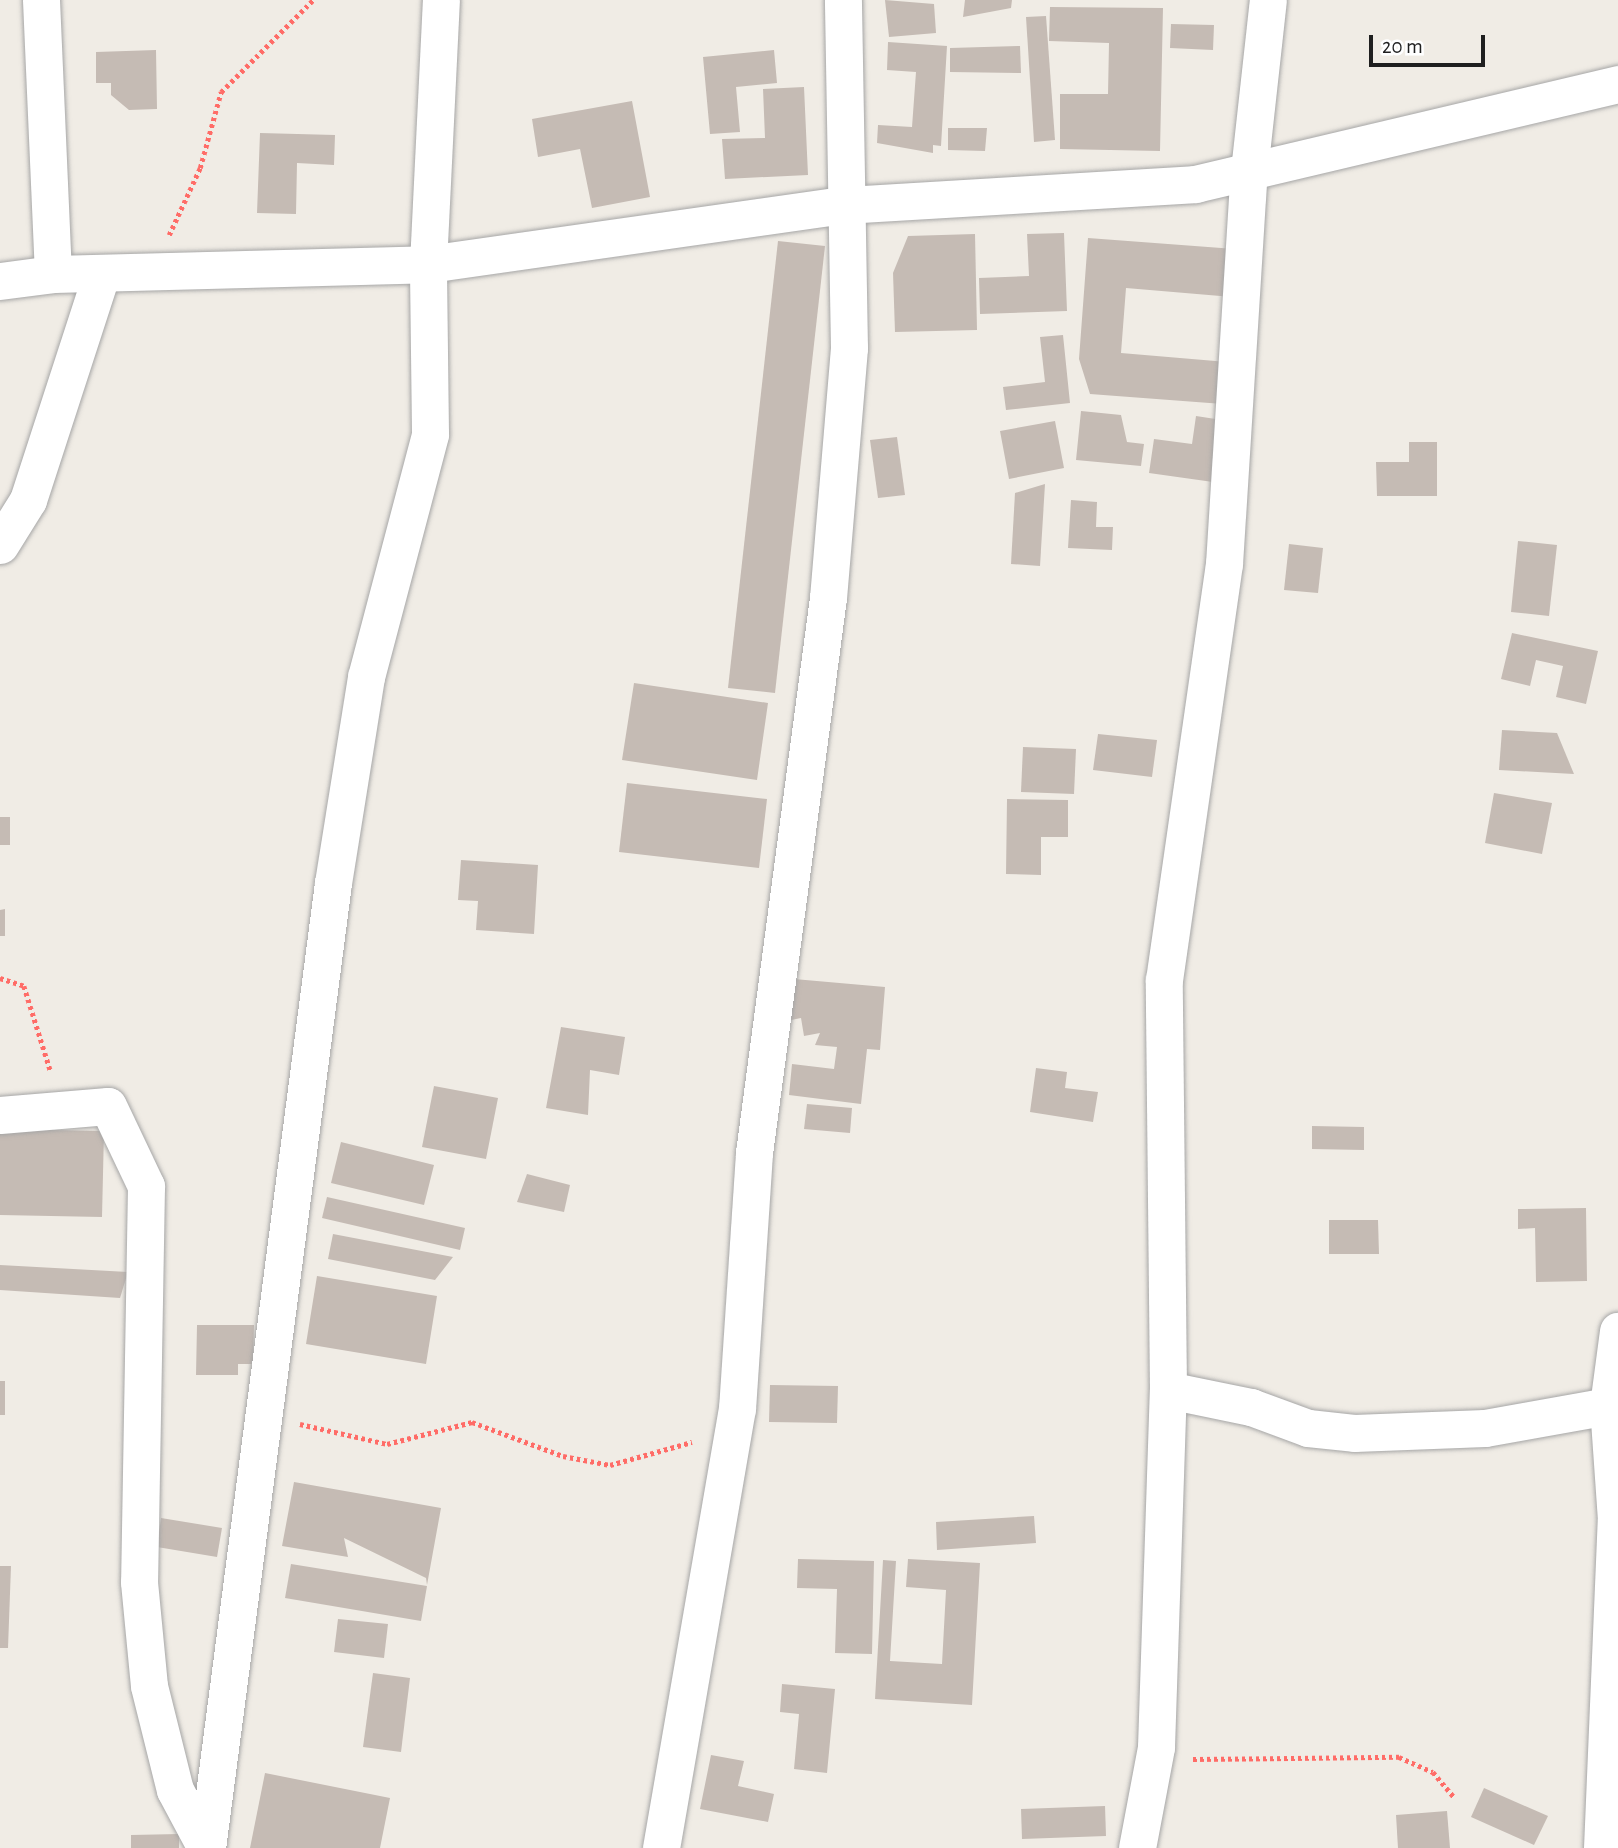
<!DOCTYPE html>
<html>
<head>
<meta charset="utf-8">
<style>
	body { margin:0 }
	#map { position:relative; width:1618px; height:1848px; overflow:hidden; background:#f0ece5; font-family:"Alegreya Sans",sans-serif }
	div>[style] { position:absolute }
	.building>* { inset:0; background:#c5bbb4 }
	.path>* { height:4.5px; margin-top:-2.25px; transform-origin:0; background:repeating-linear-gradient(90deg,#ff6c67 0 3.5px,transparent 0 7px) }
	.roads { filter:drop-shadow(0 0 2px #a6a6a6) drop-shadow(0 0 2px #a6a6a6) }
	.minor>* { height:37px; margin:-18.5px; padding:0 18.5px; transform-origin:18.5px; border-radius:18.5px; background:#fff }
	span { translate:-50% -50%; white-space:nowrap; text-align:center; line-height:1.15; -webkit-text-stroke:7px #fff; paint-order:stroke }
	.scale { position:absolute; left:1369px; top:35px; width:116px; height:32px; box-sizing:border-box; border:4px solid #1f1f1f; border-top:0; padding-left:9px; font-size:21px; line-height:24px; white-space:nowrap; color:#1f1f1f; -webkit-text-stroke:5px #fff; paint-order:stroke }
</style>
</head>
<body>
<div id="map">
	<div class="building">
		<i style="clip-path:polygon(885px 0,934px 4px,936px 33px,889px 37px)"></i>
		<i style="clip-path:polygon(965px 0,1012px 0,1011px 8px,963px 17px)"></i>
		<i style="clip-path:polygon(1050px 7px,1163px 8px,1160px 151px,1060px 149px,1060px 94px,1108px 94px,1109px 43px,1049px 41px)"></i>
		<i style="clip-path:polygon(1046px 16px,1055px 140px,1034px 142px,1026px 17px)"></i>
		<i style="clip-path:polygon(1171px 24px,1214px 25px,1213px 50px,1170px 48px)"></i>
		<i style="clip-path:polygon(888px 42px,947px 46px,941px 146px,933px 145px,933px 153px,877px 143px,878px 125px,912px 127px,916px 72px,887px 70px)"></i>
		<i style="clip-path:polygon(1020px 46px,1021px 73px,950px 72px,950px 48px)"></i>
		<i style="clip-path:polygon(156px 50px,157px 109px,129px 110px,111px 95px,111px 83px,96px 83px,96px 52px)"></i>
		<i style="clip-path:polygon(774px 50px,777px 83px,736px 87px,740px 132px,710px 134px,703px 57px)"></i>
		<i style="clip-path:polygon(804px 87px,808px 175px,725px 179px,722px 139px,765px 138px,763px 89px)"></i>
		<i style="clip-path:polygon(632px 101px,650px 197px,592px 208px,580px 149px,538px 157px,532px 119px)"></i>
		<i style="clip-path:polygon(948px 128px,987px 128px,985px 151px,948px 150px)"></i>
		<i style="clip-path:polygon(260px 133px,335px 135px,334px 165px,297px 163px,296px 214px,257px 213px)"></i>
		<i style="clip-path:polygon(1064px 233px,1067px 311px,980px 314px,979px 278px,1029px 276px,1027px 234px)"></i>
		<i style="clip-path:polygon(975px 234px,977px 330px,895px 332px,893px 273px,908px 236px)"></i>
		<i style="clip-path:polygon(1088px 238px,1248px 250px,1244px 298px,1126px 288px,1121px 353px,1239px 363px,1236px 405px,1090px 394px,1079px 359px)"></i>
		<i style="clip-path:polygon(778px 241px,825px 246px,775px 693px,728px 688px)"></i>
		<i style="clip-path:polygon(1063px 335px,1070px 403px,1006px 410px,1003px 387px,1045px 382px,1040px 337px)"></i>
		<i style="clip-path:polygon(1081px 411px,1121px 415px,1127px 442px,1144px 444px,1141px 466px,1076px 460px)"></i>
		<i style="clip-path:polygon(1196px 416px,1222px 420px,1213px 482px,1149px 473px,1154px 439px,1192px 444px)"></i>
		<i style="clip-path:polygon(1055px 421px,1064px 468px,1009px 479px,1000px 431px)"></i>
		<i style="clip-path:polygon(897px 437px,905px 495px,878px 498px,870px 440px)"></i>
		<i style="clip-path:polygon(1409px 442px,1437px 442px,1437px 496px,1377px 496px,1376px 462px,1409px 462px)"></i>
		<i style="clip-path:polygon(1045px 484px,1040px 566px,1011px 564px,1015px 493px)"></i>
		<i style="clip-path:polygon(1071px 500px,1097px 502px,1096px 527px,1113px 527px,1112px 550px,1068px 548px)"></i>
		<i style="clip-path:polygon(1518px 541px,1557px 545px,1549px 616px,1511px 612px)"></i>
		<i style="clip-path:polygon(1289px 544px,1323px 548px,1318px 593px,1284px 590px)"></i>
		<i style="clip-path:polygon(1512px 633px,1598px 651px,1586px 704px,1556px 697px,1563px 666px,1536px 660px,1530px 686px,1501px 679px)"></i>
		<i style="clip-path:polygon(634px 683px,768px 703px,757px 780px,622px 760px)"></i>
		<i style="clip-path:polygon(1502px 730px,1557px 733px,1574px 774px,1499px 770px)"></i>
		<i style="clip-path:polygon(1098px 734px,1157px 740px,1152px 777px,1093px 770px)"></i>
		<i style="clip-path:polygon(1023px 747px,1076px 749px,1074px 794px,1021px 792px)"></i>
		<i style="clip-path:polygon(627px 783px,767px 799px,759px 868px,619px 852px)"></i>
		<i style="clip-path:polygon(1494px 793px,1552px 803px,1542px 854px,1485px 843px)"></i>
		<i style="clip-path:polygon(1007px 799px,1068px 800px,1068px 837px,1041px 837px,1041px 875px,1006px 874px)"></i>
		<i style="clip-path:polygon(0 817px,10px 817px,10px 845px,0 845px)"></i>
		<i style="clip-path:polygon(461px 860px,538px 865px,534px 934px,476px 930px,478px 901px,458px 900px)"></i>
		<i style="clip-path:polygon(5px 909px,5px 936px,0 936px,0 910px)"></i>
		<i style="clip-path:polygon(794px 979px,885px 987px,880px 1050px,867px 1049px,861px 1104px,789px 1095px,792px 1064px,834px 1069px,837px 1047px,815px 1045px,820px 1033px,804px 1036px,801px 1018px,791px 1020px)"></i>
		<i style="clip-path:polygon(561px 1027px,625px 1037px,619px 1075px,590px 1070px,588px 1115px,546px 1108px)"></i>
		<i style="clip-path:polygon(1036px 1068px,1067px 1072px,1065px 1088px,1098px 1092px,1093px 1122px,1030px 1112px)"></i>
		<i style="clip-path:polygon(434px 1086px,498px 1098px,486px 1159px,422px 1147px)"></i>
		<i style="clip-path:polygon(807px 1104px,852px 1108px,850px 1133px,804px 1129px)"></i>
		<i style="clip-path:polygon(1312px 1126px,1364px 1127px,1364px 1150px,1312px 1149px)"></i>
		<i style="clip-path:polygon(0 1129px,104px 1131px,102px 1217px,0 1215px)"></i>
		<i style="clip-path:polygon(341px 1142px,434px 1165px,424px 1205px,331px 1183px)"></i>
		<i style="clip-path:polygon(527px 1174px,570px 1185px,564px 1212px,517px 1202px)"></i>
		<i style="clip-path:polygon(327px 1197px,465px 1228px,460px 1250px,322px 1218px)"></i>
		<i style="clip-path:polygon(1586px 1208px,1587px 1281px,1536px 1282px,1535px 1228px,1518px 1229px,1518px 1209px)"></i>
		<i style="clip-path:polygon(1329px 1220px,1378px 1220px,1379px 1254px,1329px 1254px)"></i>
		<i style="clip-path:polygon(333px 1234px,453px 1257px,435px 1280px,328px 1259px)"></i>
		<i style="clip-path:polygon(0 1265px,128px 1272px,120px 1298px,0 1290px)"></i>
		<i style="clip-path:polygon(317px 1276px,437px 1296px,426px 1364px,306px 1344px)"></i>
		<i style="clip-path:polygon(197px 1325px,254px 1325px,253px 1364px,238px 1364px,238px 1375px,196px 1375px)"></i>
		<i style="clip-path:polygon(0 1381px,5px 1381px,5px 1415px,0 1415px)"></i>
		<i style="clip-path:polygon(770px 1385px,838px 1386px,837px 1423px,769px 1422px)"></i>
		<i style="clip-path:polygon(294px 1482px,441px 1508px,427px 1585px,426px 1578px,344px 1538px,348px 1557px,282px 1546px)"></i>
		<i style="clip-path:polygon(1034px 1516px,1036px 1543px,937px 1550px,936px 1522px)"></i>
		<i style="clip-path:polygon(161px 1518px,222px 1528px,217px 1557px,157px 1547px)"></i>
		<i style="clip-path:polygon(798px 1559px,874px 1561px,872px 1654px,835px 1653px,837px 1589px,797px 1588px)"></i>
		<i style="clip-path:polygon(908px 1559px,980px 1563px,972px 1705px,875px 1699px,883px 1560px,896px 1561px,890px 1661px,942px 1664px,946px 1590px,906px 1587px)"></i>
		<i style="clip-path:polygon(291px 1564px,427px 1586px,421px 1621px,285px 1598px)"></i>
		<i style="clip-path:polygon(0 1566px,11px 1566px,8px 1648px,0 1648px)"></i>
		<i style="clip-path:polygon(338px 1619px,388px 1624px,384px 1658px,334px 1652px)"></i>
		<i style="clip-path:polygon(373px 1673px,410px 1678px,401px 1752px,363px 1747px)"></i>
		<i style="clip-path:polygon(782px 1684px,835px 1689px,827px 1773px,794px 1769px,799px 1714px,780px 1712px)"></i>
		<i style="clip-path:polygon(711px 1755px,744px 1761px,738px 1786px,774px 1794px,768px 1822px,700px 1809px)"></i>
		<i style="clip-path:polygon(265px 1773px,390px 1798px,380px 1848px,250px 1848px)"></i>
		<i style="clip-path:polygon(1484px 1788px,1548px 1816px,1534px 1845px,1471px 1817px)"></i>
		<i style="clip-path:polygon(1105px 1806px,1106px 1836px,1022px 1839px,1021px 1809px)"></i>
		<i style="clip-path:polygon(1447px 1811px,1450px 1848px,1398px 1848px,1396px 1815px)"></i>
		<i style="clip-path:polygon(179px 1834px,179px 1848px,131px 1848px,131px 1835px)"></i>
	</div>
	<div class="path">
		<i style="left:169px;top:235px;width:74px;rotate:-65.2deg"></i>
		<i style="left:200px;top:168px;width:79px;rotate:-74.6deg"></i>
		<i style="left:221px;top:92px;width:130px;rotate:-45deg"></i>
		<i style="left:0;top:978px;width:25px;rotate:18deg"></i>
		<i style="left:24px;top:986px;width:90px;rotate:72.6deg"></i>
		<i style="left:300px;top:1424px;width:89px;rotate:12.9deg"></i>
		<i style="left:387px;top:1444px;width:88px;rotate:-14.5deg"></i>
		<i style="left:472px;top:1422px;width:97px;rotate:20.5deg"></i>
		<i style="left:563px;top:1456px;width:48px;rotate:10.8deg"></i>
		<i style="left:610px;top:1465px;width:85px;rotate:-15.7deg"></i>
		<i style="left:1193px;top:1759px;width:206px;rotate:-0.6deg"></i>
		<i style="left:1399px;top:1757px;width:37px;rotate:24deg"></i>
		<i style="left:1433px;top:1772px;width:34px;rotate:50deg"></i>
	</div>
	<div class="roads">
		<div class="minor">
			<i style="left:41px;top:0;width:274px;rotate:87.5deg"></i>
			<i style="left:0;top:281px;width:53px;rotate:-7.5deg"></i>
			<i style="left:53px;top:274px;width:375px;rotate:-1.5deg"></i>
			<i style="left:428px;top:264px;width:421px;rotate:-8.1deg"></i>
			<i style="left:845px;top:205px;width:351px;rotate:-3.4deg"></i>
			<i style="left:1195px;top:184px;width:435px;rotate:-13.3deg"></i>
			<i style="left:0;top:545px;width:53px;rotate:-58.1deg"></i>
			<i style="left:28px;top:500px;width:237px;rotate:-72deg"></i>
			<i style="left:0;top:1115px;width:108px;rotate:-4.8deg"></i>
			<i style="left:108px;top:1106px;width:89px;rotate:64.6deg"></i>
			<i style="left:146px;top:1186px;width:396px;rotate:91deg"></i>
			<i style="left:139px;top:1582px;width:104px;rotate:84.5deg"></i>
			<i style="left:149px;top:1686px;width:107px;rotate:76deg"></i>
			<i style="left:175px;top:1790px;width:66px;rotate:61.9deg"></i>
			<i style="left:1168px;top:1390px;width:85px;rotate:11.6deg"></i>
			<i style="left:1251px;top:1407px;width:61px;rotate:20.2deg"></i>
			<i style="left:1308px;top:1428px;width:46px;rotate:6.2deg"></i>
			<i style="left:1354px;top:1433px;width:131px;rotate:-2.2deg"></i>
			<i style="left:1485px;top:1428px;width:125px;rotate:-10.1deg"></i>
			<i style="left:207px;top:1848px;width:973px;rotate:-82.56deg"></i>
			<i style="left:333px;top:883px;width:209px;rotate:-80.9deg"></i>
			<i style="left:366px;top:677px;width:251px;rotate:-75.2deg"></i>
			<i style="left:430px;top:434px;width:170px;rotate:-90.7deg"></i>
			<i style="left:428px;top:264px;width:264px;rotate:-87.2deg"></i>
			<i style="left:661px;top:1848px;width:446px;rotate:-80.2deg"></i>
			<i style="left:737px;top:1409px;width:257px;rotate:-86.2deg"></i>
			<i style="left:754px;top:1153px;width:560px;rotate:-82.41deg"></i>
			<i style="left:828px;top:598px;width:251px;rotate:-85.2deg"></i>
			<i style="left:849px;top:348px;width:348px;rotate:-91deg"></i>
			<i style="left:1137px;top:1848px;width:103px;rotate:-79.3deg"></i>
			<i style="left:1156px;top:1747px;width:357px;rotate:-88.1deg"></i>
			<i style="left:1168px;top:1390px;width:410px;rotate:-90.6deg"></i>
			<i style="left:1164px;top:980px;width:420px;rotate:-81.8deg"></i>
			<i style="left:1224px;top:564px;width:394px;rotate:-86.4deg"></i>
			<i style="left:1249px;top:171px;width:172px;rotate:-83.7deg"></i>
			<i style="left:1602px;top:1848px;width:328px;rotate:-87.6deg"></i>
			<i style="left:1616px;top:1520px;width:114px;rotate:-94deg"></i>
			<i style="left:1608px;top:1406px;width:76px;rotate:-82.4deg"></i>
		</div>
	</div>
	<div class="scale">20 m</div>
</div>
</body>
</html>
